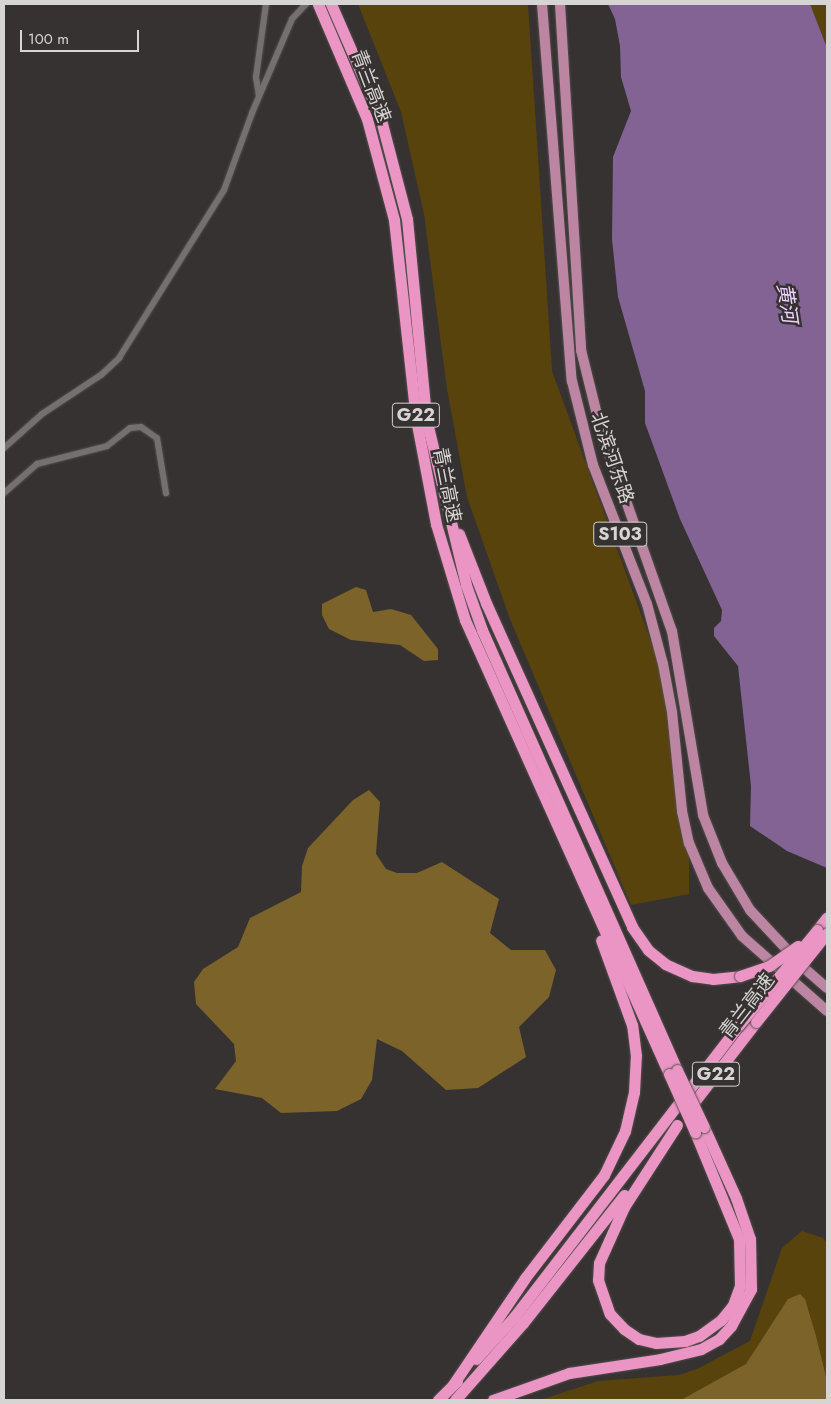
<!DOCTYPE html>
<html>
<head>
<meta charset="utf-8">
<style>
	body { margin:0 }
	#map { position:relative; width:831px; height:1404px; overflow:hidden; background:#373232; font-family:Jost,"Noto Sans SC",sans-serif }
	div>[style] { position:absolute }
	.green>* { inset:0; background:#59430c }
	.forest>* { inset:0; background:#7c6329 }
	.water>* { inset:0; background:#826394 }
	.roads { filter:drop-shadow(0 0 1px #524e4d) drop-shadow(0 0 1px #524e4d) }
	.street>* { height:6px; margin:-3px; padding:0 3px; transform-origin:3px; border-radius:3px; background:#757070 }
	.primary>* { height:10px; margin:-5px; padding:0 5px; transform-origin:5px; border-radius:5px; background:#bc86a2 }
	.highway>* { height:11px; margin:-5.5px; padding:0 5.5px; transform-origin:5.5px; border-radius:5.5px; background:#eb95c4 }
	.bridges { filter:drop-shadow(0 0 1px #524e4d) drop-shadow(0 0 1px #524e4d) }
	.highway-bridge>* { height:11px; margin:-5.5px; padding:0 5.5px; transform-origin:5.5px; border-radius:5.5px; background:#eb95c4 }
	span { translate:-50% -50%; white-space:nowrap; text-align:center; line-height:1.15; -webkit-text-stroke:5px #373232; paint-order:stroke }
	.shield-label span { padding:1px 4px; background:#373232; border:1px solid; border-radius:4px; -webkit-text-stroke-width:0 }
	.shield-label { font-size:18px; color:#d7d4d4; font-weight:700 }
	.street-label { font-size:19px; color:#d7d4d4 }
	.water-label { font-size:20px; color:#ecd0fd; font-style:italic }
	.frame { position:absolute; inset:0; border:5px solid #d7d4d4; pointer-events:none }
	.scale { position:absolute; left:20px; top:30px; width:119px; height:22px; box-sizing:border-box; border:2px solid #d7d4d4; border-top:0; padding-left:6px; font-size:15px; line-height:18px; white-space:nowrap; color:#d7d4d4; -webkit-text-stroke:4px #373232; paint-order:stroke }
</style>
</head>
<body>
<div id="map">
	<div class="green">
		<i style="clip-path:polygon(358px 4px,528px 4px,552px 371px,657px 658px,679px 767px,689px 838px,689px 894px,631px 905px,510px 619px,467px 497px,447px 389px,424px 214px,401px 112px)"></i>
		<i style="clip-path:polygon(810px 4px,827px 4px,827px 48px,814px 21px)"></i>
		<i style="clip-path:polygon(802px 1231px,823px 1238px,827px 1243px,827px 1400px,540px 1400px,598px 1381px,679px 1375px,697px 1369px,750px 1341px,782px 1248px)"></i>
	</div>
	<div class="forest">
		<i style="clip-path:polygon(356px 587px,366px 590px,373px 612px,391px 609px,411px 615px,438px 649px,438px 660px,424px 661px,400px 645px,351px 640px,329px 629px,322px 615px,322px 604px)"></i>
		<i style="clip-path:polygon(369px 790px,380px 802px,376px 854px,386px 869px,397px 873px,417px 873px,442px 862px,499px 899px,490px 933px,511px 950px,545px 950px,556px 970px,549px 997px,519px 1027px,526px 1057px,478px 1088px,446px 1090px,402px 1051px,377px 1039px,372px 1080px,361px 1099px,337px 1111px,281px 1113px,262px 1098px,215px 1089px,236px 1061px,234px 1044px,196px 1004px,194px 982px,203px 969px,238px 947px,250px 918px,301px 892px,302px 866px,308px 848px,353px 800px)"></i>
		<i style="clip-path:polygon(800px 1294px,805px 1299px,816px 1336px,827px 1381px,827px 1400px,681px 1400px,746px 1364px,788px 1299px)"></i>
	</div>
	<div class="water">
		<i style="clip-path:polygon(608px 4px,810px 4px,827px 48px,827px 868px,787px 851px,750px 826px,751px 786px,738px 666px,714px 636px,714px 628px,721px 621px,722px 610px,680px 519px,645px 423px,645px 391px,618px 297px,612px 239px,613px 157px,631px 111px,621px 77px,620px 46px,615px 19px)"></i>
	</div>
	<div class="roads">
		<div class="street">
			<i style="left:259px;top:96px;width:19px;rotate:-99deg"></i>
			<i style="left:256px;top:77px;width:74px;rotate:-82.2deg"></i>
			<i style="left:4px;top:448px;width:51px;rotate:-41.8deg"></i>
			<i style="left:42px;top:414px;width:71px;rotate:-33.5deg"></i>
			<i style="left:101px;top:375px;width:25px;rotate:-43deg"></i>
			<i style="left:119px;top:358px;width:198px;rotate:-58deg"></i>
			<i style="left:224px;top:190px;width:82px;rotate:-70deg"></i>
			<i style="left:252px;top:113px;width:102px;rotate:-66.9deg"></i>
			<i style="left:292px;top:19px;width:21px;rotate:-47deg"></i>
			<i style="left:4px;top:493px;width:44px;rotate:-41.3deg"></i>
			<i style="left:37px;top:464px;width:72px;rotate:-14.4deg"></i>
			<i style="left:107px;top:446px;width:29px;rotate:-38deg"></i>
			<i style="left:130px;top:428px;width:11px;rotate:-5deg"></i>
			<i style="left:141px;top:427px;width:19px;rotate:35deg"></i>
			<i style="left:157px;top:438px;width:56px;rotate:80.7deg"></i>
		</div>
		<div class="primary">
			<i style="left:542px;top:4px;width:378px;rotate:85.5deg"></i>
			<i style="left:572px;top:381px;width:87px;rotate:76deg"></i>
			<i style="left:593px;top:465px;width:149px;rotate:68.8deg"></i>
			<i style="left:647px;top:604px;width:62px;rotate:75.1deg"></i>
			<i style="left:663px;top:664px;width:49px;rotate:79.4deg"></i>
			<i style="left:672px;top:712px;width:100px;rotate:84.2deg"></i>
			<i style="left:682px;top:811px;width:33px;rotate:78deg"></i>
			<i style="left:689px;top:843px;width:49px;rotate:67.1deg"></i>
			<i style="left:708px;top:888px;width:59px;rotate:54.7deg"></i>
			<i style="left:742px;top:936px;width:113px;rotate:41.4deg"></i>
			<i style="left:560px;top:4px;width:347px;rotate:86.5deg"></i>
			<i style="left:581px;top:350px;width:79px;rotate:76.1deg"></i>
			<i style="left:600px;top:427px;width:216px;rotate:70.6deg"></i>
			<i style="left:672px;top:631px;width:187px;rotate:80.4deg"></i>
			<i style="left:703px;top:815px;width:52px;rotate:68.4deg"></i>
			<i style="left:722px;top:863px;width:55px;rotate:59.2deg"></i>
			<i style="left:750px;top:910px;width:79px;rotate:47deg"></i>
			<i style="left:804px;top:968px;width:30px;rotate:41deg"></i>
		</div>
		<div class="highway">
			<i style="left:318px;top:4px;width:125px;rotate:66.9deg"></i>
			<i style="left:367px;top:119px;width:105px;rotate:75deg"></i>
			<i style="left:394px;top:220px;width:200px;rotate:83.7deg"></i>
			<i style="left:416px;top:419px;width:107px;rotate:79.2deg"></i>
			<i style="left:436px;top:524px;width:100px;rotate:73.2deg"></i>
			<i style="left:465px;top:620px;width:498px;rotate:65.8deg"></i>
			<i style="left:331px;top:4px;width:122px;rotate:66.4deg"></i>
			<i style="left:380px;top:116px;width:106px;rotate:75.3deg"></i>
			<i style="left:407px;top:219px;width:200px;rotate:84.5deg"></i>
			<i style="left:426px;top:418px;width:172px;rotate:76.5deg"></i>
			<i style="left:466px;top:585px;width:48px;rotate:70.4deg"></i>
			<i style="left:482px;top:630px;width:481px;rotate:66.1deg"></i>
			<i style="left:459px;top:534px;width:74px;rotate:68.6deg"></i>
			<i style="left:486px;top:603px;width:355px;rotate:65.7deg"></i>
			<i style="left:632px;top:927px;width:28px;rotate:55deg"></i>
			<i style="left:648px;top:950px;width:22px;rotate:39deg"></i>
			<i style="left:665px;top:964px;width:30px;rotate:24deg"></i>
			<i style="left:692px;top:976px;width:21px;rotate:8deg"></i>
			<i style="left:713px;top:979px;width:27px;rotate:-6deg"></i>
			<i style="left:817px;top:930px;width:16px;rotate:-52deg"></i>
			<i style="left:688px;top:1110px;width:111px;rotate:-52.3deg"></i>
			<i style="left:677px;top:1125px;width:98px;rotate:122.9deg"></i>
			<i style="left:624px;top:1207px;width:61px;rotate:114.1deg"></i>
			<i style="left:599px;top:1263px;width:17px;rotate:93deg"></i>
			<i style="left:598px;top:1280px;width:36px;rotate:71deg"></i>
			<i style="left:610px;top:1314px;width:21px;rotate:47deg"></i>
			<i style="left:624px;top:1329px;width:18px;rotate:34deg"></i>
			<i style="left:639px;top:1339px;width:17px;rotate:13deg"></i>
			<i style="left:656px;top:1343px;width:29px;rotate:-4deg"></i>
			<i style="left:685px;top:1341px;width:15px;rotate:-20deg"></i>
			<i style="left:699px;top:1336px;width:27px;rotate:-36deg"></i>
			<i style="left:721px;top:1320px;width:19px;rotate:-51deg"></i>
			<i style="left:733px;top:1305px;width:20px;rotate:-70deg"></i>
			<i style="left:740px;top:1286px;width:47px;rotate:-91.2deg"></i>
			<i style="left:739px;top:1239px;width:116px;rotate:-112.4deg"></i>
			<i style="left:476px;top:1359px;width:57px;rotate:-47.9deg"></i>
			<i style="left:514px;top:1317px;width:369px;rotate:-52.4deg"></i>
			<i style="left:452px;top:1386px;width:130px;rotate:-55.9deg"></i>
			<i style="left:525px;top:1278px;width:130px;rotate:-52.5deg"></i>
			<i style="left:604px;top:1175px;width:49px;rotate:-64.5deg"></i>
			<i style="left:625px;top:1131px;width:40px;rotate:-77deg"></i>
			<i style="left:634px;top:1092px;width:36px;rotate:-87deg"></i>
			<i style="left:636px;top:1056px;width:31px;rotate:-97deg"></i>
			<i style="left:632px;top:1025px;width:90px;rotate:-110deg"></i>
			<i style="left:438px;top:1400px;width:27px;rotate:-45deg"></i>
			<i style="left:455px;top:1400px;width:103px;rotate:-48.6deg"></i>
			<i style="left:523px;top:1323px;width:163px;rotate:-51.7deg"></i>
			<i style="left:493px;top:1400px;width:81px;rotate:-19.6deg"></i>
			<i style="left:569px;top:1373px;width:92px;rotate:-8.7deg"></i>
			<i style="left:660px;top:1359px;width:42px;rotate:-13.7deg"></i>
			<i style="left:701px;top:1349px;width:21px;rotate:-29deg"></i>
			<i style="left:719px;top:1339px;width:18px;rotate:-47deg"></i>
			<i style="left:731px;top:1326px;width:42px;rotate:-61.6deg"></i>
			<i style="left:751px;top:1289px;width:50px;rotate:-91.1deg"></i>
			<i style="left:750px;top:1239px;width:43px;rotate:-108.9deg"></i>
			<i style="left:736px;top:1198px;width:78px;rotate:-114.3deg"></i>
		</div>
	</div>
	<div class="bridges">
		<div class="highway-bridge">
			<i style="left:740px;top:976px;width:31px;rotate:-19deg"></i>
			<i style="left:769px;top:966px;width:35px;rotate:-35deg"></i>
			<i style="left:756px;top:1022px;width:114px;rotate:-51.4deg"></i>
			<i style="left:739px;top:1025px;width:123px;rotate:-50.6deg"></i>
			<i style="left:677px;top:1070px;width:63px;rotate:64.7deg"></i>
			<i style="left:669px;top:1074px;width:64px;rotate:65.9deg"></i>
		</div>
	</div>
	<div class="shield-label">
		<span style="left:416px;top:415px">G22</span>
		<span style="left:620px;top:534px">S103</span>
		<span style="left:716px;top:1074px">G22</span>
	</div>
	<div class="street-label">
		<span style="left:371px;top:86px;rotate:69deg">青兰高速</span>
		<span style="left:612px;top:458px;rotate:71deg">北滨河东路</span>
		<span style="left:447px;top:485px;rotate:79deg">青兰高速</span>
		<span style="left:747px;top:1006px;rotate:-52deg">青兰高速</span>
	</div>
	<div class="water-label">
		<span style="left:787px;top:303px;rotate:81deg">黄河</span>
	</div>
	<div class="frame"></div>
	<div class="scale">100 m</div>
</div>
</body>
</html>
